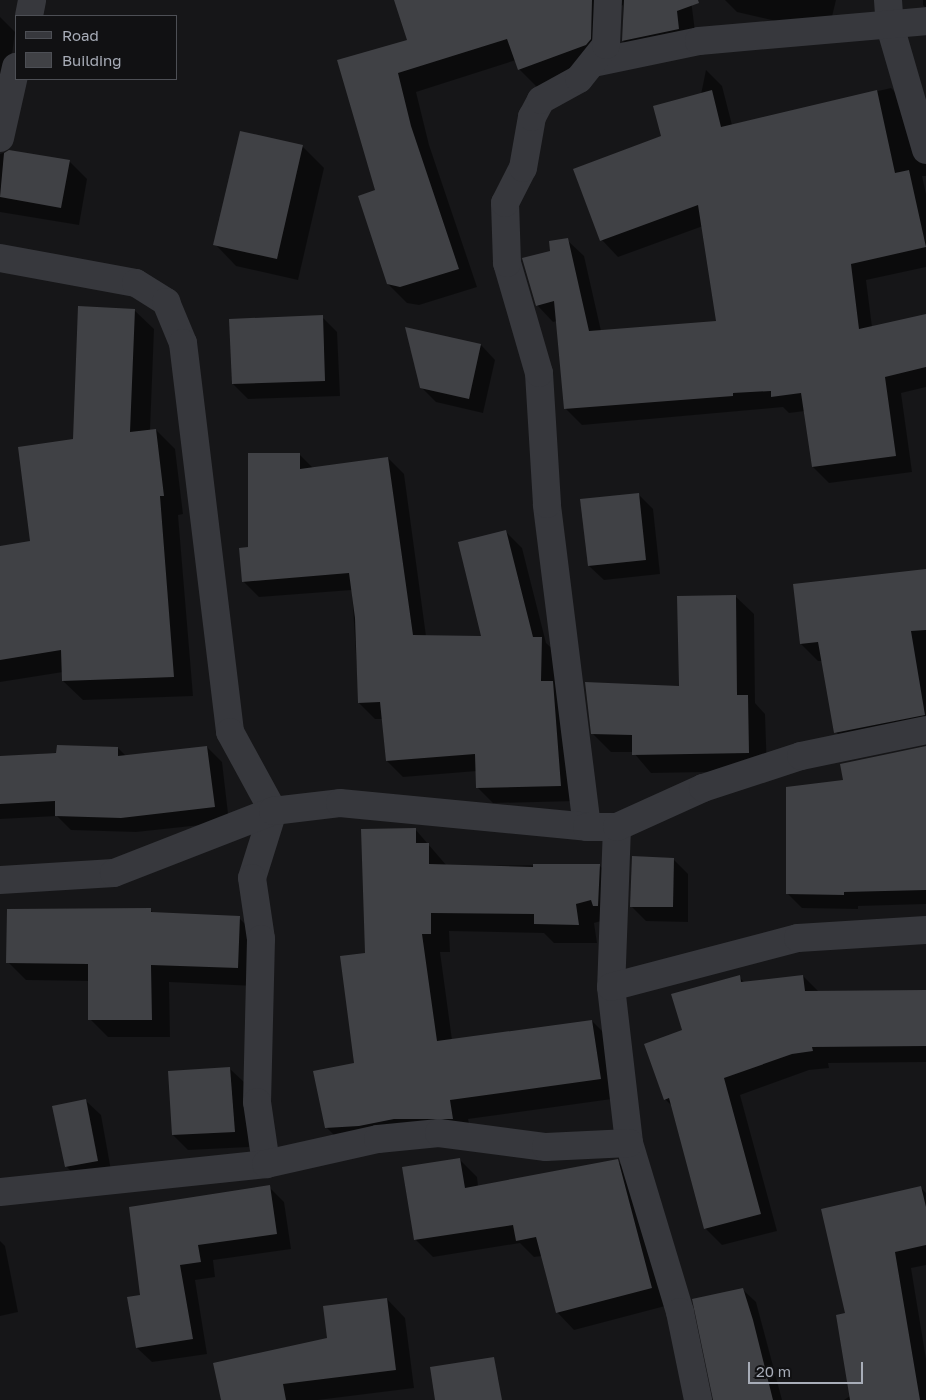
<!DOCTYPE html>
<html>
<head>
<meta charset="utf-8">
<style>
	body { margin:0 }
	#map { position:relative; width:926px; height:1400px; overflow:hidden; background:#161618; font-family:"Golos Text",sans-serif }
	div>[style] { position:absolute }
	.shadow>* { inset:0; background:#0007 }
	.building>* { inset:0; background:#404145 }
	.street>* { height:28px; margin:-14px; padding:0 14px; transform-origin:14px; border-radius:14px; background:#37383d }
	span { translate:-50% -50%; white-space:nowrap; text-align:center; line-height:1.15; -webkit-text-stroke:4px #111113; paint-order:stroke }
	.legend { position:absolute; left:15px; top:15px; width:162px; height:65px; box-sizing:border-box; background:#111113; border:1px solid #4d4f55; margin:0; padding:6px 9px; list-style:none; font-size:15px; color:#a8adb8 }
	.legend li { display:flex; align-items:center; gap:10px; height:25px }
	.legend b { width:25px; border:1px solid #4d4f55 }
	.scale { position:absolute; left:748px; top:1362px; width:115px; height:22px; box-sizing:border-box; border:2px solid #a8adb8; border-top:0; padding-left:6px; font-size:15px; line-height:18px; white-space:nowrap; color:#a8adb8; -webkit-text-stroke:4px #111113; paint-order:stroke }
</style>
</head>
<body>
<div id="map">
	<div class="shadow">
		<i style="clip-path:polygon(395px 0,691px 0,697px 47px,641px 59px,623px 41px,623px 5px,613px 10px,609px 58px,538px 88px,519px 69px,516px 60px,416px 92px,429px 145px,477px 287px,419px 305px,407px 303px,388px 284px,376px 191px,338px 61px,408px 41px)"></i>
		<i style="clip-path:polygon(725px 0,836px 0,829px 29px,818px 31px,737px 12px)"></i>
		<i style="clip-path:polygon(923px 0,926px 0,926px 8px,923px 5px)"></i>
		<i style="clip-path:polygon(0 17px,15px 32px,0 146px)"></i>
		<i style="clip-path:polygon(706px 70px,722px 86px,732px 125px,891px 88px,907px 104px,926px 164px,926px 176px,922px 176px,926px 194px,926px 267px,866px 280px,872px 327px,926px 315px,926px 387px,901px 393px,912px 472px,829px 483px,813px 467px,805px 411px,789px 413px,783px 407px,582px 425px,565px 408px,557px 321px,553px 322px,537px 305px,551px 252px,567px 240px,584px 256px,601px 331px,718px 322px,703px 226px,618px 257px,602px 240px,663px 137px,698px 109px)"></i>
		<i style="clip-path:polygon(240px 132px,303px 147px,324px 168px,298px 280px,236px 266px,215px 244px)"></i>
		<i style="clip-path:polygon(9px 151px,69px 161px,87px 179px,79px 225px,0 212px,0 154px)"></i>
		<i style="clip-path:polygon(134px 310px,154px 329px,150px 431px,156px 430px,175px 449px,183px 514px,178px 515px,193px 696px,83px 700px,63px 681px,63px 672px,0 682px,0 547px,32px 542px)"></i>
		<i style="clip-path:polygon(322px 317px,337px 332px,340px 396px,248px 399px,233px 384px)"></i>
		<i style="clip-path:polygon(481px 345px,495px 360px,483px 413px,436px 402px,421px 387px)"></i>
		<i style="clip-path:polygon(299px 454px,313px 468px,388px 458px,404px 474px,426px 636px,483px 637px,506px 532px,522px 548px,546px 643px,558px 654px,577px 801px,493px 803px,477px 787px,477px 771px,403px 777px,387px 761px,383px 719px,375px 719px,359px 703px,352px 590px,259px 597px,243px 581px,249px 548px)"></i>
		<i style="clip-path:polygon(638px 494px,653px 509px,660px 574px,604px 580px,589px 566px)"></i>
		<i style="clip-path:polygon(926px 570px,926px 735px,853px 750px,836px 732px,822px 661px,818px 661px,801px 644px)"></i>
		<i style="clip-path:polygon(735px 596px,754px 614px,755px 703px,765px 714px,767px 771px,651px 773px,633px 752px,611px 752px,592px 733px,680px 687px)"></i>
		<i style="clip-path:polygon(207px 747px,222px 762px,229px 822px,136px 832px,71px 830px,57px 816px,0 819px,0 757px,118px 748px,126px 756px)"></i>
		<i style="clip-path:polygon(926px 747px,926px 904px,858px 906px,858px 909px,802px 908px,788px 894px,845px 781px)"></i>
		<i style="clip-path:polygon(415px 829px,447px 866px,599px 865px,618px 884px,608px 919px,594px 923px,597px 943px,554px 943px,544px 933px,449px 931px,450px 952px,440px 952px,452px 1040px,592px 1021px,611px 1040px,619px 1098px,468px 1119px,472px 1138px,345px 1146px,326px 1127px,355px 1064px,366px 954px)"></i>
		<i style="clip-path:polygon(673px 859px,688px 874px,688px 922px,646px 921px,631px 906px)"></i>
		<i style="clip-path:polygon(150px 910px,154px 913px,239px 918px,257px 936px,255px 986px,169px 982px,170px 1037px,108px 1037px,90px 1019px,89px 981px,26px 980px,8px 962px)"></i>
		<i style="clip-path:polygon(803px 976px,819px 992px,926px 991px,926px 1062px,828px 1063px,829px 1068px,809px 1070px,740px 1095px,777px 1231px,722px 1245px,705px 1228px,673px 1107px,665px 1099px,683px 1031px,739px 977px,745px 983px)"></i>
		<i style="clip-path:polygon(230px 1069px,245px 1083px,249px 1147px,188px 1150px,173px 1135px)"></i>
		<i style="clip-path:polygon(86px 1101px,101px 1115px,112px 1176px,80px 1181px,66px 1166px)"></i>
		<i style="clip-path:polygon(460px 1160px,477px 1177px,478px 1186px,617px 1161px,635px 1178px,669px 1305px,574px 1330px,557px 1312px,542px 1256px,534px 1257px,520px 1243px,433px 1257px,415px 1239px)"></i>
		<i style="clip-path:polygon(269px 1187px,284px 1202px,291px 1249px,213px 1260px,215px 1277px,195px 1280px,207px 1354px,152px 1362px,137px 1348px,142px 1296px,130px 1208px)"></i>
		<i style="clip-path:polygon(921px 1188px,926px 1193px,926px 1265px,911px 1268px,926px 1359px,926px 1400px,844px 1400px,850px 1396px,847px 1314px)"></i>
		<i style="clip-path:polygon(0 1241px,5px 1246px,18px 1312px,0 1316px)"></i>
		<i style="clip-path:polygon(742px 1289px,756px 1302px,782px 1400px,715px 1400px)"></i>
		<i style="clip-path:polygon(387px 1299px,405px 1318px,414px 1388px,318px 1400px,223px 1400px,328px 1339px)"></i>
	</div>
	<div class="building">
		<i style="clip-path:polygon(394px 0,592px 0,591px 39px,586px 45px,518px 70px,507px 39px,398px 73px,411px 126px,459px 269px,400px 287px,387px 284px,358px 196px,375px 190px,337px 60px,407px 40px)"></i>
		<i style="clip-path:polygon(624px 0,698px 0,699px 3px,677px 11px,679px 29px,622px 41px)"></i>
		<i style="clip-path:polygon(712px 90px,721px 127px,877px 90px,895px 173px,909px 170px,926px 247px,851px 264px,859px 329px,926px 314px,926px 367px,885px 377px,896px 456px,812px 467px,801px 393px,771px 397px,771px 391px,733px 393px,733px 396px,564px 409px,554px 301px,536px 306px,522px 258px,550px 251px,549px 241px,568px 238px,589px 331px,716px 321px,698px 205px,600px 241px,573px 169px,661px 136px,653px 106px)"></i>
		<i style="clip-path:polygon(240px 131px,303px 145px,277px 259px,213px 245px)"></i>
		<i style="clip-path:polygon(9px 150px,70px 160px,61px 208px,0 197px,4px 153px)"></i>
		<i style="clip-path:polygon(78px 306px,135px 309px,130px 432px,156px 429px,164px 496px,160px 496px,174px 677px,62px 681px,61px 650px,0 660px,0 546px,30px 541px,18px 447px,73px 439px)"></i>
		<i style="clip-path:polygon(323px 315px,325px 381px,232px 384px,229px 319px)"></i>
		<i style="clip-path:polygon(405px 327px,481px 344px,469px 399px,420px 388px)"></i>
		<i style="clip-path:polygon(248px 453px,300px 453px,300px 469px,388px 457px,413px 635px,481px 636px,458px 542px,506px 530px,533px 637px,542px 637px,541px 681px,553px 681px,561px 786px,476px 788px,475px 754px,386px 761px,380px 702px,358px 703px,355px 618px,349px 573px,242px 582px,239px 548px,248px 547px)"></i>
		<i style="clip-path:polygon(639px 493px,646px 560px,588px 566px,580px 499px)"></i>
		<i style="clip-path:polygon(926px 569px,926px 630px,911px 631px,925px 715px,834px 733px,818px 642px,800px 644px,793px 584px)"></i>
		<i style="clip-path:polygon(736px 595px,737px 695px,748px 695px,749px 753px,632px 755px,632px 735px,591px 734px,585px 682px,679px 686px,677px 596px)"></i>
		<i style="clip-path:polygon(57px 745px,118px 747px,118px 756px,207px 746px,215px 807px,121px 818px,55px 816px,55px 801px,0 804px,0 756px,56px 753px)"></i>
		<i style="clip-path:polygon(926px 746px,926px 890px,844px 892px,844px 895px,786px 894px,786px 787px,843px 780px,840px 764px)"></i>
		<i style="clip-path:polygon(416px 828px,416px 843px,429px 843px,429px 864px,533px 867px,533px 864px,600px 864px,598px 906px,593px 906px,591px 900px,576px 904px,579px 925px,534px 924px,534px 914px,431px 913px,431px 934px,422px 934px,437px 1041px,592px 1020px,601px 1079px,450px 1100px,453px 1119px,394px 1119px,359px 1126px,325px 1128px,313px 1071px,354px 1063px,340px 956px,365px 953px,361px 829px)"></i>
		<i style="clip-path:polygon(632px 856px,674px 858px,673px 907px,630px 907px)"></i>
		<i style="clip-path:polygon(151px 908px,151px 912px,240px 916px,238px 968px,151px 965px,152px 1020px,88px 1020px,88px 964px,6px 963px,7px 909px)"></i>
		<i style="clip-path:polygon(740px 975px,741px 982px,803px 975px,805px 991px,926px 990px,926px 1046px,812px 1047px,813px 1051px,792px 1054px,724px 1078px,761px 1214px,704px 1229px,669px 1098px,664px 1100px,644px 1044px,682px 1030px,671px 994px)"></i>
		<i style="clip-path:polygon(230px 1067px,235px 1132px,172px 1135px,168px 1071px)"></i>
		<i style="clip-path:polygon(86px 1099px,98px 1161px,65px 1167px,52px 1106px)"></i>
		<i style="clip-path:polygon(460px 1158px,465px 1188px,618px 1159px,652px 1288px,556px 1313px,536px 1237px,516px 1241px,513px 1225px,414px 1240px,402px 1167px)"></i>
		<i style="clip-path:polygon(270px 1185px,277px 1234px,198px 1245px,201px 1262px,180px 1265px,193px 1339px,136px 1348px,127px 1297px,140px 1295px,129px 1207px)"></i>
		<i style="clip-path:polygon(921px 1186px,926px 1207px,926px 1245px,895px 1252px,920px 1400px,850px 1400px,836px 1315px,845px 1313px,821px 1209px)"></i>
		<i style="clip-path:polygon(743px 1288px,753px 1320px,773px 1400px,713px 1400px,692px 1299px)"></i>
		<i style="clip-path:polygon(387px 1298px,396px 1370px,283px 1384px,286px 1400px,221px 1400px,213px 1363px,327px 1338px,323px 1306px)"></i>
		<i style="clip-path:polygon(494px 1357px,502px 1400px,435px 1400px,430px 1367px)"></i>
	</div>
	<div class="street">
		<i style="left:888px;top:0;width:26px;rotate:86deg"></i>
		<i style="left:890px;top:26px;width:129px;rotate:73.8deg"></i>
		<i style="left:29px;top:16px;width:16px;rotate:-79deg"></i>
		<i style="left:593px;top:63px;width:108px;rotate:-11.7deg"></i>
		<i style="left:699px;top:41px;width:228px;rotate:-5deg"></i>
		<i style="left:0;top:138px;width:73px;rotate:-77.3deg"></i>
		<i style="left:0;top:258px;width:138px;rotate:10.4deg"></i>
		<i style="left:136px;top:283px;width:36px;rotate:32deg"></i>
		<i style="left:166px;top:302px;width:44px;rotate:67.5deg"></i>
		<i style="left:183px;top:343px;width:392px;rotate:83.1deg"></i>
		<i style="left:230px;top:732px;width:90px;rotate:61.4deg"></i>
		<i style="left:273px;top:811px;width:70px;rotate:107.4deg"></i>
		<i style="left:252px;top:878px;width:62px;rotate:81.6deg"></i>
		<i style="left:261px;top:939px;width:163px;rotate:91.4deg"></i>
		<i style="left:257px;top:1102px;width:63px;rotate:81.7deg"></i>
		<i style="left:587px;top:827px;width:325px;rotate:-97.1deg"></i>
		<i style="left:547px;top:504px;width:131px;rotate:-93.5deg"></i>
		<i style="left:539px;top:373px;width:115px;rotate:-106.2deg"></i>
		<i style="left:507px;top:263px;width:60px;rotate:-91.9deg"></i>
		<i style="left:505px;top:203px;width:39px;rotate:-63deg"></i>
		<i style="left:523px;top:168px;width:52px;rotate:-80deg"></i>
		<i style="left:532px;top:117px;width:19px;rotate:-62deg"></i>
		<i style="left:541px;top:100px;width:43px;rotate:-28.9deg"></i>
		<i style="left:579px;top:79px;width:43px;rotate:-51.5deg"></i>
		<i style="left:606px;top:45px;width:45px;rotate:-87.5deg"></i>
		<i style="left:617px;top:827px;width:160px;rotate:92.1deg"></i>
		<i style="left:611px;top:987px;width:157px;rotate:83.4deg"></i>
		<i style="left:629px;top:1143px;width:177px;rotate:73.2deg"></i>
		<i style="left:680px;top:1312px;width:90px;rotate:78.4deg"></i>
		<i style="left:0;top:880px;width:114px;rotate:-3.5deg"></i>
		<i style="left:114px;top:873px;width:171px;rotate:-21.3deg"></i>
		<i style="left:273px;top:811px;width:67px;rotate:-6.8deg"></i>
		<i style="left:340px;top:803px;width:248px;rotate:5.5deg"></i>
		<i style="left:587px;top:827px;width:30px"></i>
		<i style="left:617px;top:827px;width:94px;rotate:-24.4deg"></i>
		<i style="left:703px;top:788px;width:103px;rotate:-18.1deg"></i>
		<i style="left:801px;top:756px;width:128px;rotate:-11.7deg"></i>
		<i style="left:611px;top:987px;width:193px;rotate:-14.7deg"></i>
		<i style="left:798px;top:938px;width:128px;rotate:-3.6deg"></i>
		<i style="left:0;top:1192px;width:267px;rotate:-6deg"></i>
		<i style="left:266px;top:1164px;width:115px;rotate:-12.6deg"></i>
		<i style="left:378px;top:1139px;width:61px;rotate:-5.6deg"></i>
		<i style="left:439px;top:1133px;width:108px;rotate:7.5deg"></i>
		<i style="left:546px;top:1147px;width:83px;rotate:-2.8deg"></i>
	</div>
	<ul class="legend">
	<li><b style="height:6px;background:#37383d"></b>Road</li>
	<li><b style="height:14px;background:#404145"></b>Building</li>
	</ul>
	<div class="scale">20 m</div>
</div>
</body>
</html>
